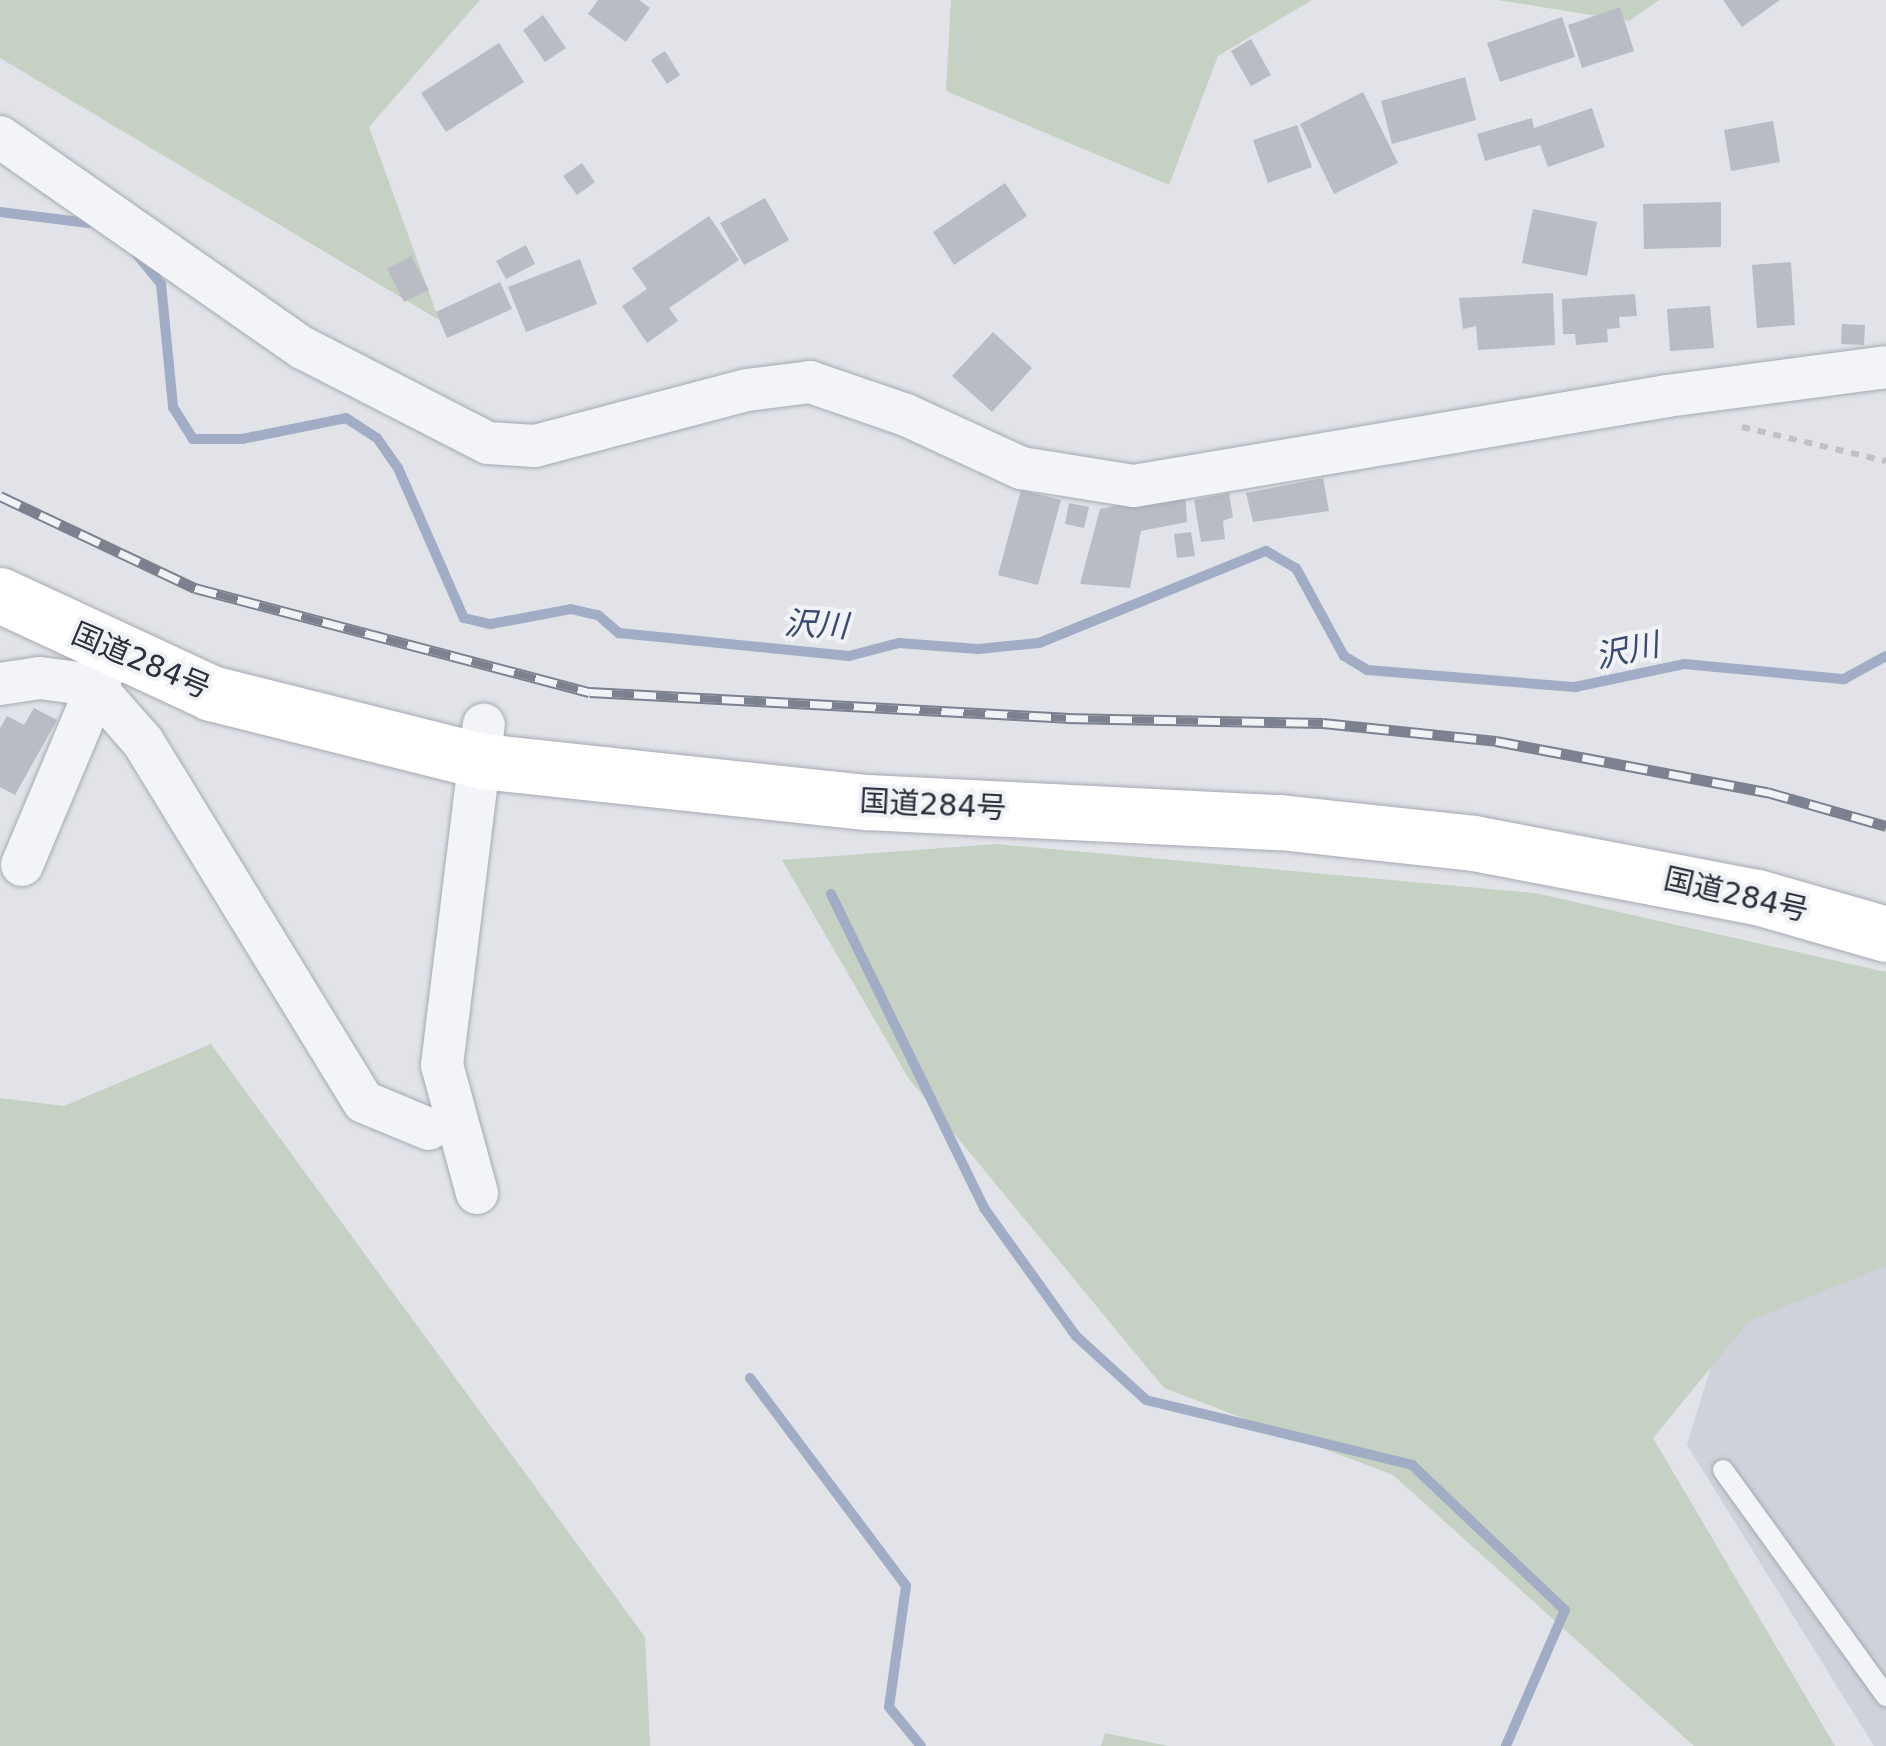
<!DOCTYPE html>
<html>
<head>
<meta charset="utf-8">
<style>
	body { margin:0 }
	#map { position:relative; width:1886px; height:1746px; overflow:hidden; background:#e1e3e8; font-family:"DejaVu Sans","Noto Sans JP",sans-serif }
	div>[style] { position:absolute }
	.built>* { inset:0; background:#cfd2da }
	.green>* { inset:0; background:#c5d1c3 }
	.stream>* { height:10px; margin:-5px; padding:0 5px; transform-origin:5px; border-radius:5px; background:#a0adc5 }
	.building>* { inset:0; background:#b9bcc4 }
	.path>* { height:6px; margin-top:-3px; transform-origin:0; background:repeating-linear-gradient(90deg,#bfc1c7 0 8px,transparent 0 16px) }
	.roads { filter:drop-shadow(0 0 2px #a7a9b2) drop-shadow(0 0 2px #a7a9b2) }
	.lane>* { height:20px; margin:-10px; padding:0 10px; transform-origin:10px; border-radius:10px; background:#f3f4f7 }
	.street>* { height:42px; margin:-21px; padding:0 21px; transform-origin:21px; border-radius:21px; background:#f3f4f7 }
	.highway>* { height:55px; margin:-27.5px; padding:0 27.5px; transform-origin:27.5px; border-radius:27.5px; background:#fff }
	.rail>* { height:11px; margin-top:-5.5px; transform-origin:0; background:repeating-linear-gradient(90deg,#f0f2f6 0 22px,#7c8190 0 44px); box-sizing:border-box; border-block:2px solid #7c8190 }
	span { translate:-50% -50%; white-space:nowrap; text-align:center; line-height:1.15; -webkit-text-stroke:8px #f0f2f6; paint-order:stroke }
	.street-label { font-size:30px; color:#2b2f3e }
	.water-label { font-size:32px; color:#394a6e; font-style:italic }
</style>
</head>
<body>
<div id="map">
	<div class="built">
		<i style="clip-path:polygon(1886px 1240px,1886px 1746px,1874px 1746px,1687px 1445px,1729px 1307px)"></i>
	</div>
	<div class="green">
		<i style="clip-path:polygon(0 0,480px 0,369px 127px,439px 320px,0 58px)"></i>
		<i style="clip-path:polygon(951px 0,1312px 0,1218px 56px,1169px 185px,946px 91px)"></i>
		<i style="clip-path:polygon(1497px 0,1659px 0,1629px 21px)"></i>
		<i style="clip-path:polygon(996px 844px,1535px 893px,1886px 972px,1886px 1266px,1749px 1321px,1653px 1438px,1835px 1746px,1694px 1746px,1393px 1475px,1164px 1388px,909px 1079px,782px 860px)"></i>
		<i style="clip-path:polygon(211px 1044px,645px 1637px,650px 1746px,0 1746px,0 1098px,64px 1106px)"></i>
		<i style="clip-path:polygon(1105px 1733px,1168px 1746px,1101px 1746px)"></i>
	</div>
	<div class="stream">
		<i style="left:0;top:212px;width:89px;rotate:7.1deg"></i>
		<i style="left:136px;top:253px;width:40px;rotate:51deg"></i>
		<i style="left:161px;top:284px;width:124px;rotate:84.4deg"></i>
		<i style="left:173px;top:407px;width:38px;rotate:58deg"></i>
		<i style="left:193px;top:439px;width:49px"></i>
		<i style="left:242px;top:439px;width:106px;rotate:-11.4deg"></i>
		<i style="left:346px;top:418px;width:37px;rotate:33deg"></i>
		<i style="left:377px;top:438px;width:37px;rotate:55deg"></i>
		<i style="left:398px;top:468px;width:164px;rotate:66.3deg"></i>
		<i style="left:464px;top:618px;width:28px;rotate:13deg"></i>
		<i style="left:491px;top:624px;width:81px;rotate:-10.6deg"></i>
		<i style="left:571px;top:609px;width:28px;rotate:13deg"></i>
		<i style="left:598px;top:615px;width:28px;rotate:41deg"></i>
		<i style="left:619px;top:633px;width:231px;rotate:5.7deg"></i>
		<i style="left:849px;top:656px;width:52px;rotate:-14.6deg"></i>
		<i style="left:899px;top:643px;width:79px;rotate:4.3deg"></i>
		<i style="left:978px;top:649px;width:61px;rotate:-5.6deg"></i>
		<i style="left:1039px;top:643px;width:245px;rotate:-22.1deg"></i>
		<i style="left:1266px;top:551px;width:34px;rotate:30deg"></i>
		<i style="left:1296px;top:568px;width:100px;rotate:61.4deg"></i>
		<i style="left:1344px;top:656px;width:27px;rotate:31deg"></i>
		<i style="left:1367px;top:670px;width:209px;rotate:4.7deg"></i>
		<i style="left:1575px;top:687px;width:111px;rotate:-11.9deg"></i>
		<i style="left:1684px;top:664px;width:161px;rotate:5.4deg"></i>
		<i style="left:1844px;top:679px;width:48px;rotate:-28.7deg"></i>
		<i style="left:831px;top:894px;width:349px;rotate:64deg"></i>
		<i style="left:984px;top:1208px;width:158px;rotate:54.3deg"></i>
		<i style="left:1076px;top:1336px;width:95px;rotate:42.4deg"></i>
		<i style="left:1146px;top:1400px;width:274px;rotate:13.7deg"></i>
		<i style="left:1412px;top:1465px;width:211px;rotate:43.5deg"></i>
		<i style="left:1565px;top:1610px;width:148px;rotate:113.5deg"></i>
		<i style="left:750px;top:1378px;width:260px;rotate:53.1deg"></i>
		<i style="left:906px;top:1586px;width:122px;rotate:98deg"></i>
		<i style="left:889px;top:1707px;width:50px;rotate:50.6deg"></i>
	</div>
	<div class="building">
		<i style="clip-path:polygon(598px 0,639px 0,650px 8px,626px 42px,588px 14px)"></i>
		<i style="clip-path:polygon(1723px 0,1780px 0,1742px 27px)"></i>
		<i style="clip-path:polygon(1620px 7px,1634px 51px,1582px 68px,1568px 25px)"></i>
		<i style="clip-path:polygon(543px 15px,566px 48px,545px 62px,523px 30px)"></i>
		<i style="clip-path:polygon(1562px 17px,1575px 57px,1500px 82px,1487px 43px)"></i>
		<i style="clip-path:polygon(1251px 39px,1271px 75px,1251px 86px,1231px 51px)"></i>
		<i style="clip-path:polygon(499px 43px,524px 82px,446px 132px,421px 93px)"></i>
		<i style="clip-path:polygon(665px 51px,680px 75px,667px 84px,651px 60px)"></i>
		<i style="clip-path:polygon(1465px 77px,1476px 120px,1392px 144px,1381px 101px)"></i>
		<i style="clip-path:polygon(1363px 92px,1398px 163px,1334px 194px,1300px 124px)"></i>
		<i style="clip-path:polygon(1592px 108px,1605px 147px,1548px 167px,1540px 145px,1485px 161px,1477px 134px,1532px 118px,1534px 128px)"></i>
		<i style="clip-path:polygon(1773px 121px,1780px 162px,1731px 171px,1724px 130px)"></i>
		<i style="clip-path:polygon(1297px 125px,1312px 167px,1268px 183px,1253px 140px)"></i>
		<i style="clip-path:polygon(582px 163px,595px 182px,577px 195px,563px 176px)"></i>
		<i style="clip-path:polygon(1005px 183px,1027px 216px,954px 265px,933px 232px)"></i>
		<i style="clip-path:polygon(765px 198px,789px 240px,744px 265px,720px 223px)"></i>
		<i style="clip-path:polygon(1721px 202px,1721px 247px,1644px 249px,1643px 204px)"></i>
		<i style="clip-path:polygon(1533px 209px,1597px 222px,1587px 276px,1522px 263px)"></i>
		<i style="clip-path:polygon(709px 216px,739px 260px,669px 308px,678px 321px,647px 343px,622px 306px,647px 289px,632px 268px)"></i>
		<i style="clip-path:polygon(526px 245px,535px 264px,506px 279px,496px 261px)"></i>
		<i style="clip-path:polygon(411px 256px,429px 290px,404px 302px,387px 269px)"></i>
		<i style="clip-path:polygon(580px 259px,597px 304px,526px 332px,508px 287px)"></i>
		<i style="clip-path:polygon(1791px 262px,1795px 325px,1757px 328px,1752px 265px)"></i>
		<i style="clip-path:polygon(500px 282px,512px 309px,447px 338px,436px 312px)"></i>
		<i style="clip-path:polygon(1553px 293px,1555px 345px,1478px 350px,1476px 326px,1463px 329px,1459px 298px)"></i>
		<i style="clip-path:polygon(1635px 294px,1637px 316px,1619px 317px,1620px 328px,1607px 329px,1608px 342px,1576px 345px,1575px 334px,1563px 334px,1562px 299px)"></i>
		<i style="clip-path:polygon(1710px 306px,1714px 348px,1670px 351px,1667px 309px)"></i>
		<i style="clip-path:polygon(1842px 324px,1865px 325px,1864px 345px,1841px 344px)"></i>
		<i style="clip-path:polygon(993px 332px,1032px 368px,992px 412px,952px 376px)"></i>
		<i style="clip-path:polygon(1323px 478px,1329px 511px,1253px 522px,1246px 493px)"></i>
		<i style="clip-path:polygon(1021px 490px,1061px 500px,1038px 585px,998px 575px)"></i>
		<i style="clip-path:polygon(1185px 492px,1187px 522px,1141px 531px,1130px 588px,1080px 584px,1100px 509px)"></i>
		<i style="clip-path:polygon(1229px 493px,1233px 517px,1223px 521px,1225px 539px,1201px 542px,1194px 500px)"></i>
		<i style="clip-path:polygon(1069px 503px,1089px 507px,1084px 528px,1065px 524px)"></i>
		<i style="clip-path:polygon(1191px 532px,1195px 556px,1177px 558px,1174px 534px)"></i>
		<i style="clip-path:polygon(34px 708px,57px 720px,15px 795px,0 787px,0 728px,7px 716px,24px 725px)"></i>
	</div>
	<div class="path">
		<i style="left:1742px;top:427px;width:148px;rotate:13.3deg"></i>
	</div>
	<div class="roads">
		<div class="lane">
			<i style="left:1723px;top:1470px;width:279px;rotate:54.2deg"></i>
		</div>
		<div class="street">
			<i style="left:0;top:137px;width:369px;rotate:34.9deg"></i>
			<i style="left:303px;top:348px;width:208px;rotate:27.2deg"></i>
			<i style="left:488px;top:443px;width:47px;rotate:3.7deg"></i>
			<i style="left:535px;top:446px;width:219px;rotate:-14.8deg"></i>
			<i style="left:747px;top:390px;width:64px;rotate:-7.2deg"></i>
			<i style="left:810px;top:382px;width:102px;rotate:19deg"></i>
			<i style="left:906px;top:415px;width:127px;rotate:24.7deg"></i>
			<i style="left:1021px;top:468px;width:114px;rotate:9.1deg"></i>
			<i style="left:1134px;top:486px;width:541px;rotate:-9.58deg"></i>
			<i style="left:1667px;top:396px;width:221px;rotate:-7.5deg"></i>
			<i style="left:0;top:684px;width:40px;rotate:-8.5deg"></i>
			<i style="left:40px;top:678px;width:53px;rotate:7.5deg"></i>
			<i style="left:93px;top:685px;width:76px;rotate:48.7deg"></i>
			<i style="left:143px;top:742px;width:422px;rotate:58.5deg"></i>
			<i style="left:364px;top:1102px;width:70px;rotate:22.6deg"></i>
			<i style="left:22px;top:865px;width:214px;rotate:-67.2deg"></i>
			<i style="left:477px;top:1193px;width:133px;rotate:-105.3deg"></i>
			<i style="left:442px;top:1065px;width:343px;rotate:-83deg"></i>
		</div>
		<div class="highway">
			<i style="left:0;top:595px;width:233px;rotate:24.9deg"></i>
			<i style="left:211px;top:693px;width:279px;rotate:14.1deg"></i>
			<i style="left:482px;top:761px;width:387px;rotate:6.1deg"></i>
			<i style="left:867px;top:802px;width:413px;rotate:2.8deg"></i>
			<i style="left:1280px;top:822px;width:194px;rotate:6.2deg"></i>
			<i style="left:1473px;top:843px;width:289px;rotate:10.8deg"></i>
			<i style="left:1757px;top:897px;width:134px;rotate:16deg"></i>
		</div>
	</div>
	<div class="rail">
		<i style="left:0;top:496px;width:216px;rotate:25.3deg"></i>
		<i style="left:195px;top:588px;width:408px;rotate:14.8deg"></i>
		<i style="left:590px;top:692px;width:477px;rotate:3.1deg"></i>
		<i style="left:1066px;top:718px;width:257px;rotate:1.1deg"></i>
		<i style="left:1323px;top:723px;width:174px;rotate:5.9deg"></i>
		<i style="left:1496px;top:741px;width:276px;rotate:10.7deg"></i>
		<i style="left:1767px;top:792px;width:124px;rotate:15.9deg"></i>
	</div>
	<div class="street-label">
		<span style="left:141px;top:661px;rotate:23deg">国道284号</span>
		<span style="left:933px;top:805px;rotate:3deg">国道284号</span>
		<span style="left:1736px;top:895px;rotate:13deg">国道284号</span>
	</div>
	<div class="water-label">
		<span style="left:816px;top:625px;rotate:3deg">沢川</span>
		<span style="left:1627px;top:651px;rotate:-12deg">沢川</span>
	</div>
</div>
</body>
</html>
